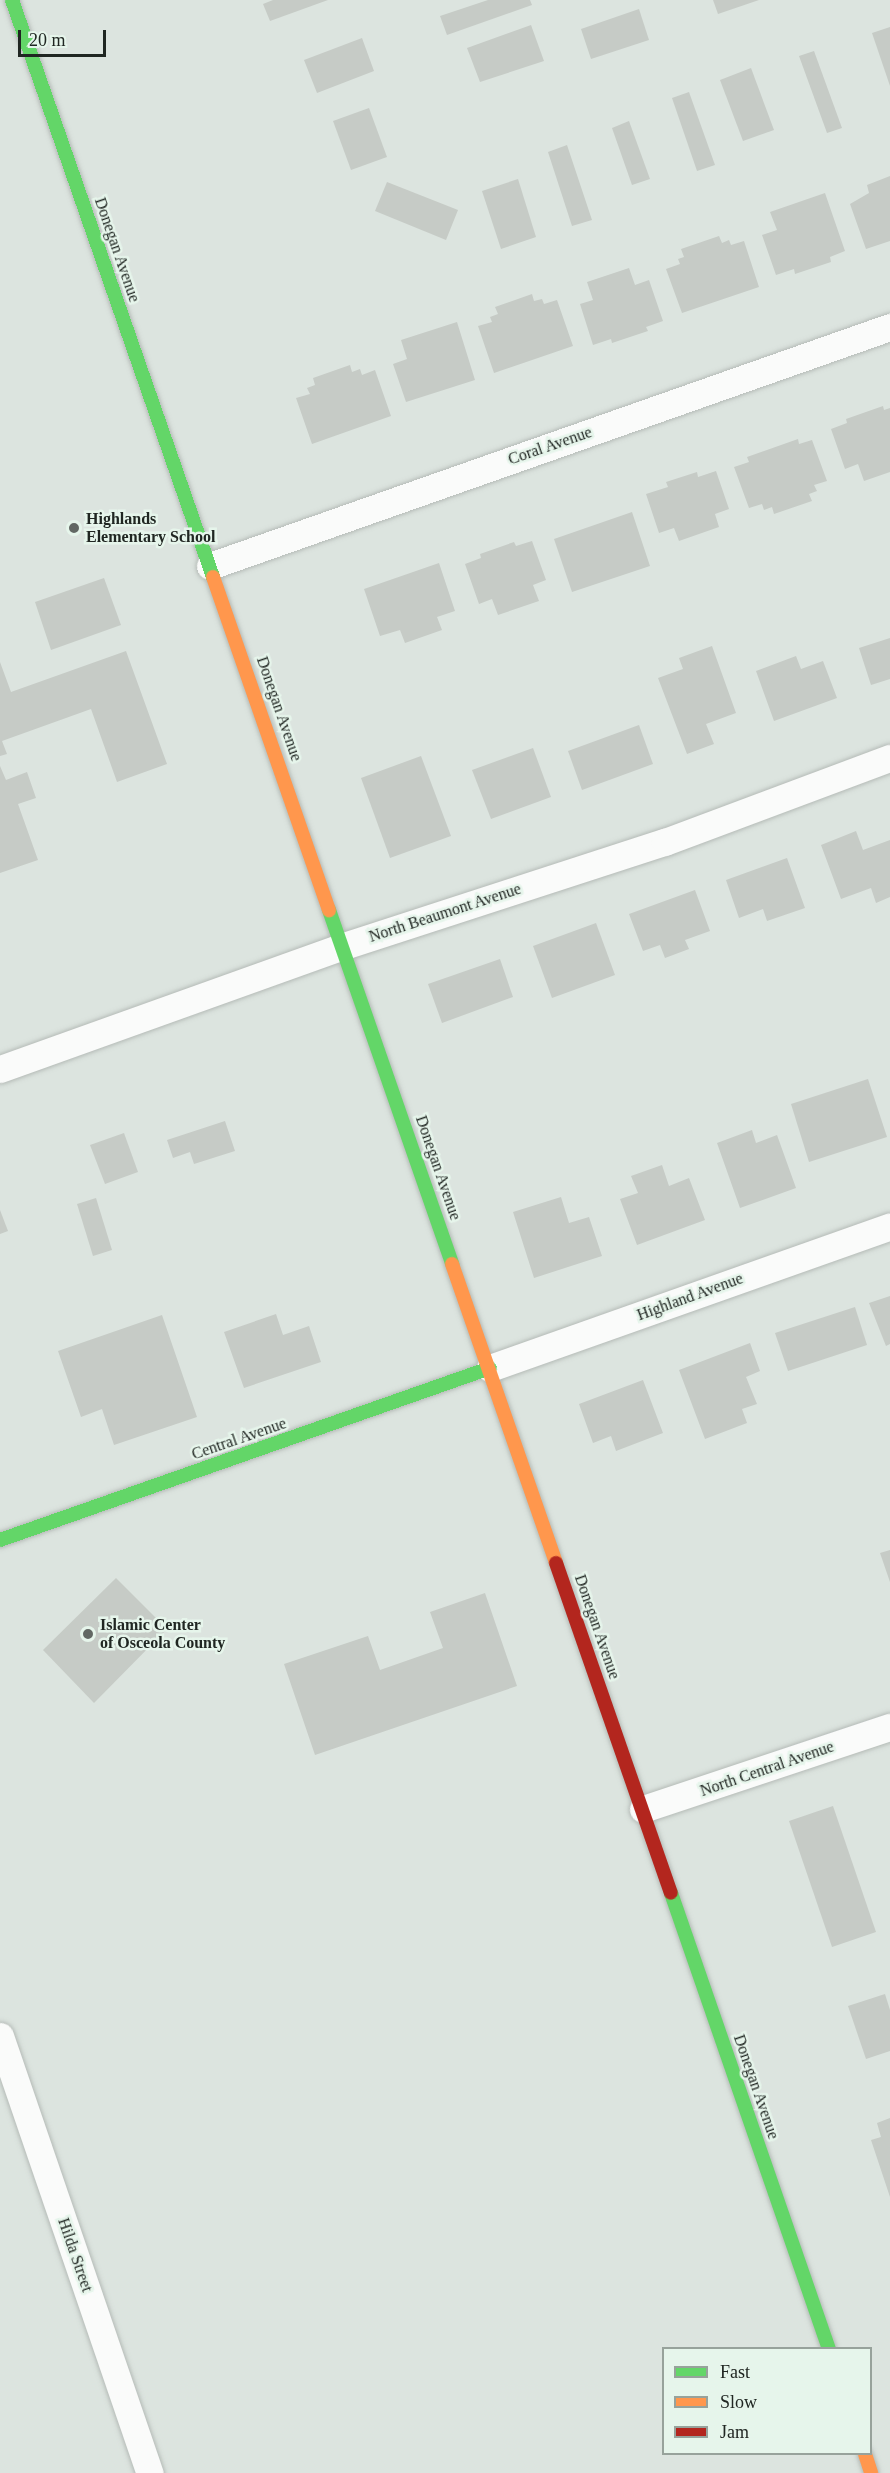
<!DOCTYPE html>
<html>
<head>
<meta charset="utf-8">
<style>
	body { margin:0 }
	#map { position:relative; width:890px; height:2473px; overflow:hidden; background:#dce4df; font-family:"Times New Roman",serif }
	div>[style] { position:absolute }
	.building>* { inset:0; background:#c6cbc6 }
	.roads { filter:drop-shadow(0 0 2px #b5bbb7) drop-shadow(0 0 2px #b5bbb7) }
	.street>* { height:27px; margin:-13.5px; padding:0 13.5px; transform-origin:13.5px; border-radius:13.5px; background:#fafbfa }
	.fast>* { height:14px; margin:-7px; padding:0 7px; transform-origin:7px; border-radius:7px; background:#63d668 }
	.slow>* { height:14px; margin:-7px; padding:0 7px; transform-origin:7px; border-radius:7px; background:#ff974d }
	.jam>* { height:14px; margin:-7px; padding:0 7px; transform-origin:7px; border-radius:7px; background:#b3261e }
	.dots>* { width:16px; height:16px; translate:-50% -50%; box-sizing:border-box; border:3px solid #e6f5eb; border-radius:50% }
	span { translate:-50% -50%; white-space:nowrap; text-align:center; line-height:1.15; -webkit-text-stroke:5px #e6f5eb; paint-order:stroke }
	.street-label { font-size:16px; color:#202622 }
	.poi-label { font-size:16px; color:#202622; font-weight:700 }
	.left { translate:0 -50%; text-align:left }
	.legend { position:absolute; left:662px; top:2347px; width:210px; height:108px; box-sizing:border-box; background:#e6f5eb; border:2px solid #97a29b; margin:0; padding:8px 10px; list-style:none; font-size:18px; color:#202622 }
	.legend li { display:flex; align-items:center; gap:12px; height:30px }
	.legend b { width:30px; border:2px solid #97a29b }
	.scale { position:absolute; left:18px; top:30px; width:88px; height:27px; box-sizing:border-box; border:3px solid #202622; border-top:0; padding-left:8px; font-size:18px; line-height:21px; white-space:nowrap; color:#202622; -webkit-text-stroke:4px #e6f5eb; paint-order:stroke }
</style>
</head>
<body>
<div id="map">
	<div class="building">
		<i style="clip-path:polygon(273px 0,328px 0,270px 21px,263px 4px)"></i>
		<i style="clip-path:polygon(488px 0,530px 0,532px 5px,447px 35px,440px 16px)"></i>
		<i style="clip-path:polygon(713px 0,759px 0,718px 14px)"></i>
		<i style="clip-path:polygon(639px 9px,649px 40px,591px 59px,581px 29px)"></i>
		<i style="clip-path:polygon(531px 25px,544px 61px,480px 82px,467px 48px)"></i>
		<i style="clip-path:polygon(890px 27px,890px 86px,872px 33px)"></i>
		<i style="clip-path:polygon(362px 38px,374px 71px,317px 93px,304px 60px)"></i>
		<i style="clip-path:polygon(814px 51px,842px 128px,827px 133px,799px 56px)"></i>
		<i style="clip-path:polygon(751px 68px,774px 130px,743px 141px,720px 80px)"></i>
		<i style="clip-path:polygon(689px 92px,715px 165px,697px 171px,672px 98px)"></i>
		<i style="clip-path:polygon(369px 108px,387px 157px,351px 170px,333px 121px)"></i>
		<i style="clip-path:polygon(629px 121px,650px 179px,632px 185px,612px 128px)"></i>
		<i style="clip-path:polygon(567px 145px,592px 220px,572px 226px,548px 152px)"></i>
		<i style="clip-path:polygon(890px 176px,890px 241px,866px 249px,850px 204px,869px 193px,867px 185px)"></i>
		<i style="clip-path:polygon(518px 179px,536px 237px,501px 249px,482px 191px)"></i>
		<i style="clip-path:polygon(387px 182px,458px 210px,446px 240px,375px 211px)"></i>
		<i style="clip-path:polygon(825px 193px,845px 251px,830px 257px,831px 262px,795px 274px,794px 269px,776px 275px,762px 235px,777px 230px,770px 212px)"></i>
		<i style="clip-path:polygon(719px 236px,722px 243px,729px 240px,731px 245px,744px 241px,759px 287px,682px 313px,666px 269px,680px 264px,678px 259px,684px 257px,681px 249px)"></i>
		<i style="clip-path:polygon(629px 268px,635px 285px,649px 280px,663px 321px,646px 327px,648px 331px,612px 343px,611px 339px,593px 345px,580px 304px,593px 300px,587px 282px)"></i>
		<i style="clip-path:polygon(532px 294px,534px 301px,542px 299px,544px 304px,557px 300px,573px 346px,494px 373px,478px 326px,492px 322px,490px 317px,498px 314px,495px 307px)"></i>
		<i style="clip-path:polygon(457px 322px,475px 380px,406px 402px,393px 364px,407px 359px,401px 340px)"></i>
		<i style="clip-path:polygon(350px 365px,352px 372px,360px 369px,362px 375px,375px 370px,391px 416px,312px 444px,296px 398px,310px 394px,307px 388px,315px 385px,313px 378px)"></i>
		<i style="clip-path:polygon(883px 406px,884px 410px,890px 408px,890px 472px,864px 481px,858px 464px,845px 469px,831px 429px,847px 423px,846px 419px)"></i>
		<i style="clip-path:polygon(798px 439px,799px 444px,812px 440px,827px 481px,814px 485px,817px 491px,809px 494px,812px 501px,774px 514px,772px 507px,764px 510px,762px 504px,749px 508px,734px 467px,749px 462px,747px 457px)"></i>
		<i style="clip-path:polygon(716px 471px,729px 509px,715px 514px,719px 527px,679px 541px,674px 528px,659px 533px,646px 494px,668px 487px,666px 482px,697px 472px,698px 477px)"></i>
		<i style="clip-path:polygon(632px 512px,650px 566px,572px 592px,554px 539px)"></i>
		<i style="clip-path:polygon(532px 541px,546px 580px,533px 585px,539px 601px,498px 615px,492px 599px,479px 604px,465px 564px,481px 558px,480px 554px,514px 542px,516px 546px)"></i>
		<i style="clip-path:polygon(439px 563px,455px 611px,437px 617px,442px 630px,405px 643px,400px 630px,380px 636px,364px 589px)"></i>
		<i style="clip-path:polygon(104px 578px,121px 625px,51px 650px,35px 602px)"></i>
		<i style="clip-path:polygon(890px 638px,890px 679px,871px 685px,859px 648px)"></i>
		<i style="clip-path:polygon(712px 646px,736px 713px,706px 724px,714px 744px,687px 754px,658px 678px,683px 669px,679px 658px)"></i>
		<i style="clip-path:polygon(126px 651px,167px 764px,117px 782px,91px 709px,2px 741px,7px 754px,0 756px,0 662px,11px 692px)"></i>
		<i style="clip-path:polygon(796px 656px,801px 669px,823px 661px,837px 698px,774px 721px,756px 671px)"></i>
		<i style="clip-path:polygon(639px 725px,653px 764px,582px 790px,568px 751px)"></i>
		<i style="clip-path:polygon(533px 748px,551px 797px,491px 819px,472px 770px)"></i>
		<i style="clip-path:polygon(421px 756px,451px 836px,390px 858px,361px 778px)"></i>
		<i style="clip-path:polygon(0 766px,6px 780px,27px 772px,36px 798px,18px 804px,38px 860px,0 873px)"></i>
		<i style="clip-path:polygon(856px 831px,863px 850px,890px 840px,890px 897px,876px 903px,871px 888px,841px 899px,821px 845px)"></i>
		<i style="clip-path:polygon(787px 858px,805px 908px,767px 921px,763px 909px,739px 918px,726px 880px)"></i>
		<i style="clip-path:polygon(695px 890px,710px 931px,685px 940px,689px 949px,665px 958px,660px 945px,643px 951px,629px 914px)"></i>
		<i style="clip-path:polygon(596px 923px,615px 975px,552px 998px,533px 946px)"></i>
		<i style="clip-path:polygon(500px 959px,513px 997px,442px 1023px,428px 984px)"></i>
		<i style="clip-path:polygon(868px 1079px,887px 1137px,809px 1162px,791px 1104px)"></i>
		<i style="clip-path:polygon(225px 1121px,235px 1151px,194px 1164px,190px 1152px,173px 1158px,167px 1140px)"></i>
		<i style="clip-path:polygon(752px 1130px,756px 1143px,777px 1135px,796px 1188px,740px 1208px,717px 1143px)"></i>
		<i style="clip-path:polygon(124px 1133px,138px 1172px,105px 1184px,90px 1145px)"></i>
		<i style="clip-path:polygon(662px 1165px,669px 1186px,689px 1178px,705px 1220px,637px 1245px,620px 1199px,638px 1193px,631px 1176px)"></i>
		<i style="clip-path:polygon(561px 1197px,569px 1223px,589px 1217px,602px 1256px,534px 1278px,513px 1212px)"></i>
		<i style="clip-path:polygon(96px 1198px,112px 1250px,93px 1256px,77px 1204px)"></i>
		<i style="clip-path:polygon(0 1210px,8px 1231px,0 1234px)"></i>
		<i style="clip-path:polygon(890px 1296px,890px 1344px,886px 1346px,869px 1303px)"></i>
		<i style="clip-path:polygon(855px 1307px,867px 1345px,788px 1371px,775px 1333px)"></i>
		<i style="clip-path:polygon(276px 1314px,283px 1335px,309px 1326px,321px 1362px,244px 1388px,224px 1332px)"></i>
		<i style="clip-path:polygon(162px 1315px,197px 1417px,114px 1445px,102px 1409px,81px 1417px,58px 1351px)"></i>
		<i style="clip-path:polygon(750px 1343px,760px 1371px,746px 1377px,757px 1404px,742px 1409px,747px 1423px,705px 1439px,679px 1370px)"></i>
		<i style="clip-path:polygon(643px 1380px,663px 1433px,616px 1451px,611px 1436px,593px 1443px,579px 1404px)"></i>
		<i style="clip-path:polygon(890px 1550px,890px 1582px,880px 1553px)"></i>
		<i style="clip-path:polygon(116px 1578px,167px 1629px,94px 1703px,43px 1650px)"></i>
		<i style="clip-path:polygon(485px 1593px,517px 1686px,315px 1755px,284px 1664px,368px 1636px,380px 1670px,443px 1648px,430px 1612px)"></i>
		<i style="clip-path:polygon(833px 1806px,876px 1932px,832px 1947px,789px 1821px)"></i>
		<i style="clip-path:polygon(885px 1994px,890px 2010px,890px 2051px,866px 2059px,848px 2006px)"></i>
		<i style="clip-path:polygon(890px 2118px,890px 2197px,871px 2140px,881px 2137px,877px 2123px)"></i>
	</div>
	<div class="roads">
		<div class="street">
			<i style="left:210px;top:566px;width:721px;rotate:-19.37deg"></i>
			<i style="left:0;top:1069px;width:365px;rotate:-19.7deg"></i>
			<i style="left:344px;top:946px;width:337px;rotate:-18deg"></i>
			<i style="left:665px;top:842px;width:240px;rotate:-20.5deg"></i>
			<i style="left:490px;top:1368px;width:424px;rotate:-19.5deg"></i>
			<i style="left:643px;top:1809px;width:260px;rotate:-18.4deg"></i>
			<i style="left:0;top:2036px;width:462px;rotate:71.1deg"></i>
		</div>
		<div class="fast">
			<i style="left:12px;top:0;width:611px;rotate:70.79deg"></i>
			<i style="left:329px;top:910px;width:375px;rotate:70.8deg"></i>
			<i style="left:0;top:1540px;width:519px;rotate:-19.34deg"></i>
			<i style="left:671px;top:1893px;width:482px;rotate:70.9deg"></i>
		</div>
		<div class="slow">
			<i style="left:213px;top:577px;width:353px;rotate:70.8deg"></i>
			<i style="left:452px;top:1264px;width:317px;rotate:70.8deg"></i>
			<i style="left:865px;top:2454px;width:20px;rotate:72deg"></i>
		</div>
		<div class="jam">
			<i style="left:556px;top:1563px;width:349px;rotate:70.8deg"></i>
		</div>
	</div>
	<div class="dots">
		<i style="left:74px;top:528px;background:#626864"></i>
		<i style="left:88px;top:1634px;background:#626864"></i>
	</div>
	<div class="street-label">
		<span style="left:117px;top:250px;rotate:71deg">Donegan Avenue</span>
		<span style="left:550px;top:446px;rotate:-19deg">Coral Avenue</span>
		<span style="left:279px;top:709px;rotate:71deg">Donegan Avenue</span>
		<span style="left:445px;top:913px;rotate:-18deg">North Beaumont Avenue</span>
		<span style="left:438px;top:1168px;rotate:71deg">Donegan Avenue</span>
		<span style="left:690px;top:1297px;rotate:-20deg">Highland Avenue</span>
		<span style="left:239px;top:1439px;rotate:-19deg">Central Avenue</span>
		<span style="left:597px;top:1627px;rotate:71deg">Donegan Avenue</span>
		<span style="left:767px;top:1769px;rotate:-19deg">North Central Avenue</span>
		<span style="left:756px;top:2087px;rotate:71deg">Donegan Avenue</span>
		<span style="left:75px;top:2255px;rotate:71deg">Hilda Street</span>
	</div>
	<div class="poi-label">
		<span class="left" style="left:86px;top:528px">Highlands<br>Elementary School</span>
		<span class="left" style="left:100px;top:1634px">Islamic Center<br>of Osceola County</span>
	</div>
	<ul class="legend">
	<li><b style="height:8px;background:#63d668"></b>Fast</li>
	<li><b style="height:8px;background:#ff974d"></b>Slow</li>
	<li><b style="height:8px;background:#b3261e"></b>Jam</li>
	</ul>
	<div class="scale">20 m</div>
</div>
</body>
</html>
